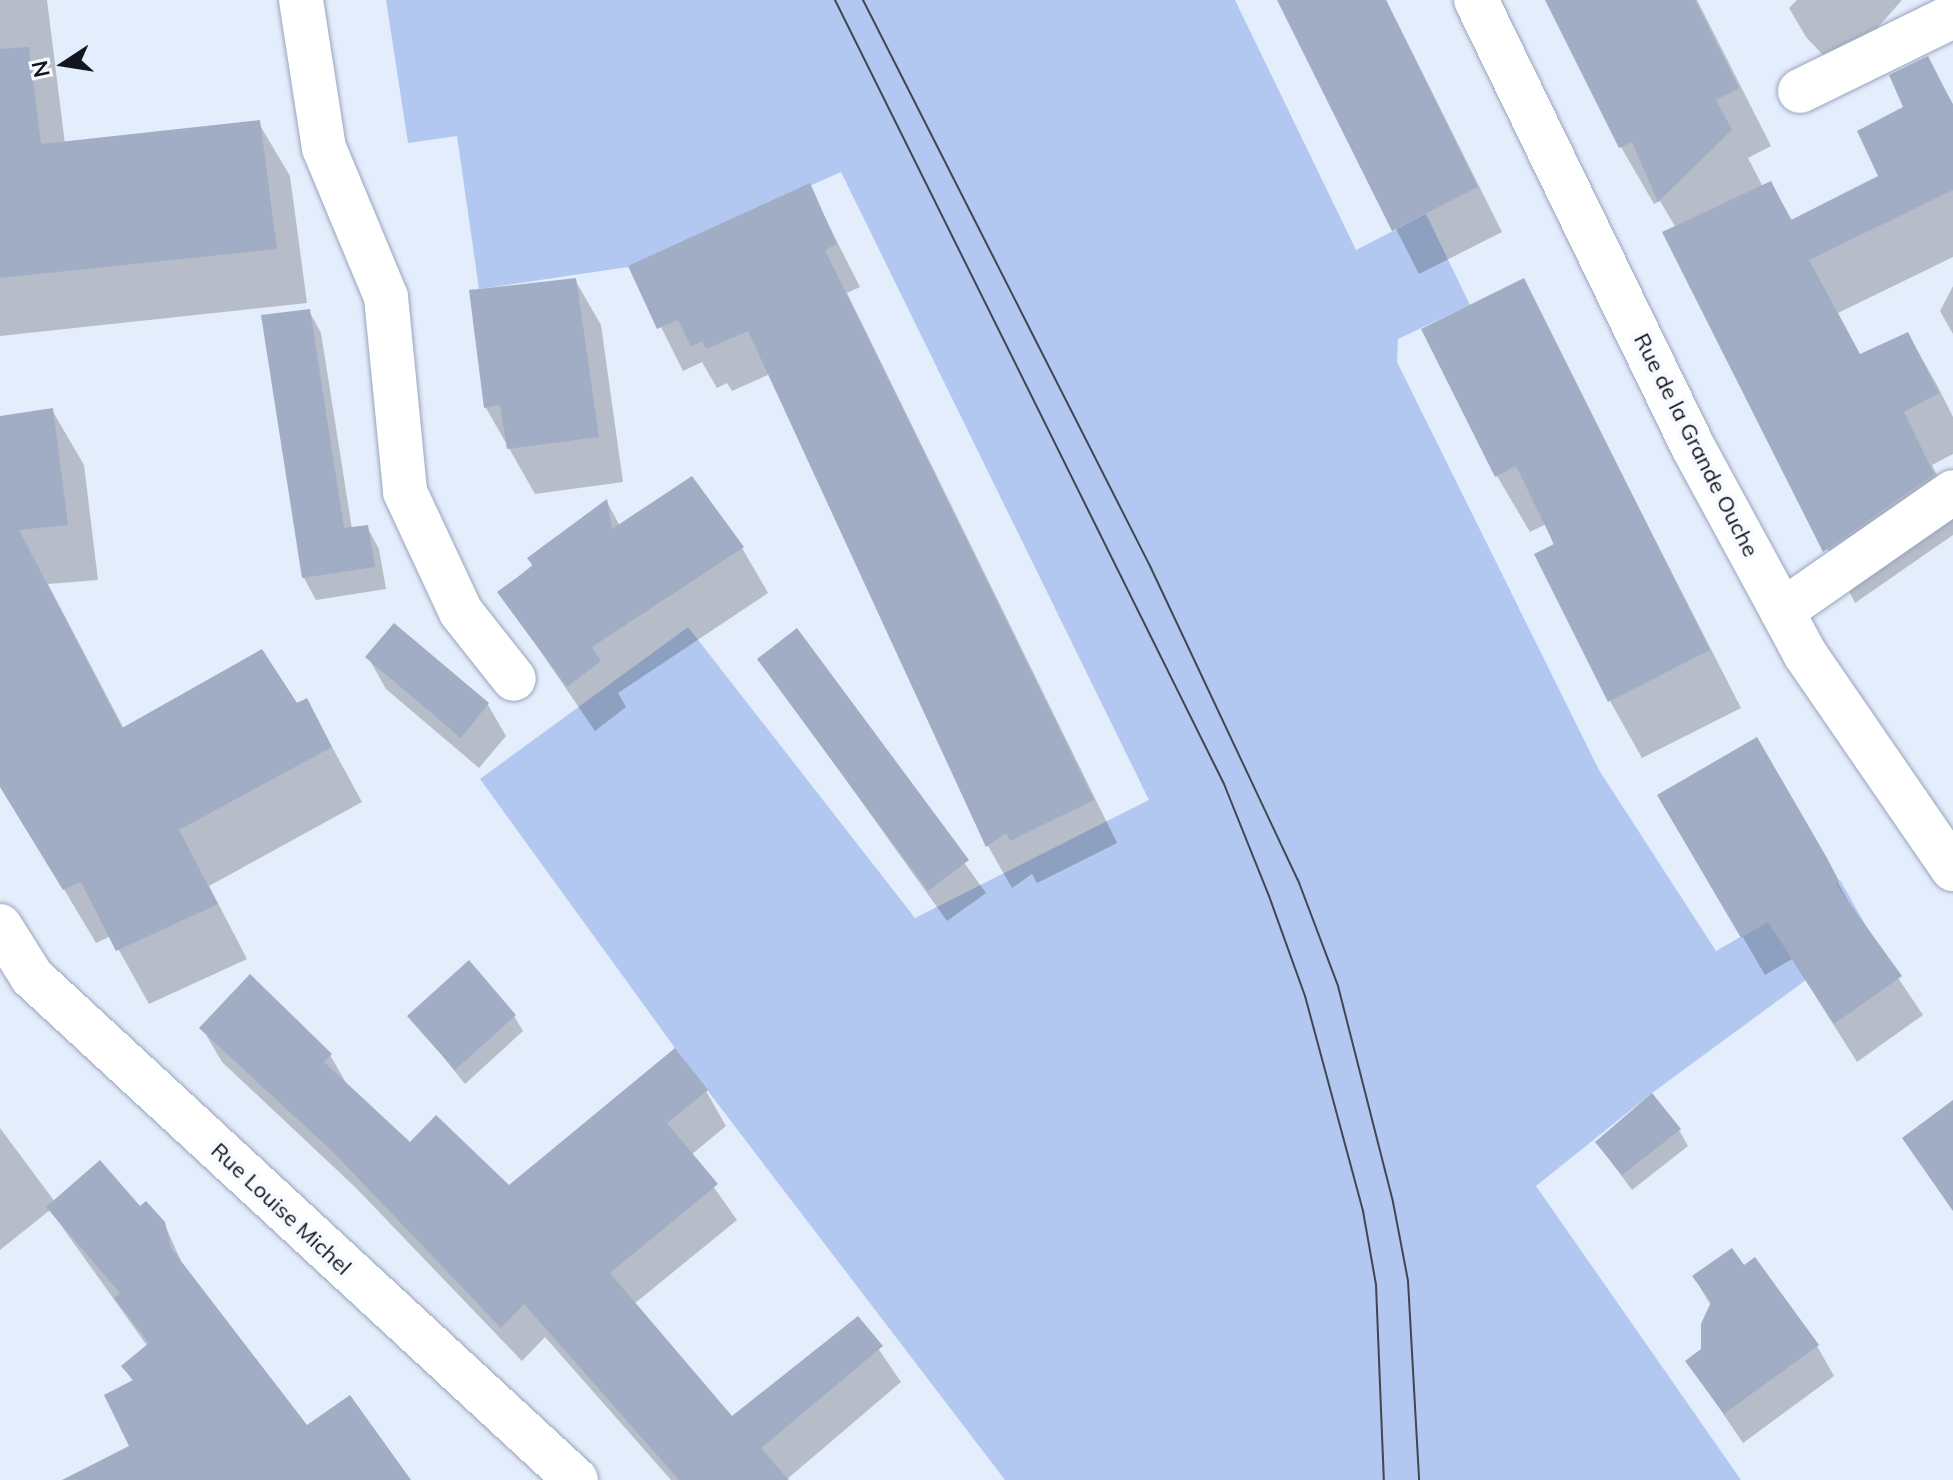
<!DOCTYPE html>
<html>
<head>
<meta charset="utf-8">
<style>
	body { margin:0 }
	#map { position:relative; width:1953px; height:1480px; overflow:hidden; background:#e4edfc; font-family:Mulish,sans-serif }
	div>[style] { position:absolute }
	.green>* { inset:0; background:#b2c8f1 }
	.shadow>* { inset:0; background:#0003 }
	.building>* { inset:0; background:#a0adc5 }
	.roads { filter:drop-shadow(0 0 2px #98a5bd) drop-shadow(0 0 2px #98a5bd) }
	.street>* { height:44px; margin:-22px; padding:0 22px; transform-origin:22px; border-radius:22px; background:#fff }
	.tram>* { height:2px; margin:-1px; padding:0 1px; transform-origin:1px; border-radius:1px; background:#414650 }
	span { translate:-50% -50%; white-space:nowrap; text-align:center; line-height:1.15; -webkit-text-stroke:8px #f7faff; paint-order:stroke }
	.street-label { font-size:22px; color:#11151e }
	.north { position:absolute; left:24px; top:24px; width:80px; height:80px; -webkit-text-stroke:6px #f7faff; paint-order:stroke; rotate:258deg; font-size:22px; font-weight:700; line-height:32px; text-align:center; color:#11151e }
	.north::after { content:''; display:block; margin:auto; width:28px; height:36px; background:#11151e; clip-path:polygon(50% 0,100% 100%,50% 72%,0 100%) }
</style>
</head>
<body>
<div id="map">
	<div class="green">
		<i style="clip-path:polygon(386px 0,1235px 0,1356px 250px,1426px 214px,1470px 305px,1398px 339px,1397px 362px,1599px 770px,1716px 951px,1840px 880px,1870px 933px,1652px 1093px,1536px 1186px,1741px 1480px,1005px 1480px,675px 1048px,480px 779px,688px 627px,915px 918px,1149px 800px,841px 172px,628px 267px,479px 289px,457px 136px,408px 143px)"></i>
	</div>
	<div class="shadow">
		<i style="clip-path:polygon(0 0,47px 0,65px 144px,258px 122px,290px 176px,307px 303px,0 336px)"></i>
		<i style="clip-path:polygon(1279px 0,1386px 0,1502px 232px,1419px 274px)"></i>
		<i style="clip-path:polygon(1547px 0,1697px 0,1771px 146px,1748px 158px,1763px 187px,1771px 183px,1793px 222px,1881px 176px,1927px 59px,1953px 104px,1953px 257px,1838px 313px,1860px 355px,1908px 334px,1938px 387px,1953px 417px,1953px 454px,1932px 465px,1953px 507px,1953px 535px,1855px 603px,1665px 233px,1676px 228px,1660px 201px,1654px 204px,1621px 147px)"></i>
		<i style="clip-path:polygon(1797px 0,1902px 0,1839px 72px,1806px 37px,1789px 8px)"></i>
		<i style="clip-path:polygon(809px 186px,860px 287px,847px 293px,1117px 843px,1037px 883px,1032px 874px,1012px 888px,988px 846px,770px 374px,732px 391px,727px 383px,717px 388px,702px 362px,683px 371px,631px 267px)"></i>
		<i style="clip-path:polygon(575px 280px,601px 325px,623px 482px,535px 494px,486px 408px)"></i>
		<i style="clip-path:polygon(1523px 281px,1741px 708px,1642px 758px,1610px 701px,1546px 524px,1530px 532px,1497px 476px)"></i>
		<i style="clip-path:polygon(1953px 286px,1953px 334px,1940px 311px)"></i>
		<i style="clip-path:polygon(309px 311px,321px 333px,352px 529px,367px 527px,379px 549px,386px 589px,316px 600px,304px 578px)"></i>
		<i style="clip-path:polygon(52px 410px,84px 465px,98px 580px,48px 584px,124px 729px,307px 701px,362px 802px,209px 886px,247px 959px,149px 1004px,111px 936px,96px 943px,0 782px,0 418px)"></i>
		<i style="clip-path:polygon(607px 502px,620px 526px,742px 548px,768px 593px,618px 693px,626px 707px,595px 731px,500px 592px)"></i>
		<i style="clip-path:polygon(394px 626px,488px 705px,506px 736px,479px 768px,386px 689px,368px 657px)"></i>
		<i style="clip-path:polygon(797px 631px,986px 893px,947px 921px,760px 660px)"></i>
		<i style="clip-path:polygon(1757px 740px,1859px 920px,1923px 1015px,1857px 1062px,1792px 959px,1765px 975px,1660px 796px)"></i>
		<i style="clip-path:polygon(410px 1016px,514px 1016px,523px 1031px,465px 1084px)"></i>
		<i style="clip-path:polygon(202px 1028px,330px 1055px,349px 1088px,410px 1145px,509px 1188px,706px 1091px,726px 1126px,691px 1155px,737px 1220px,634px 1304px,732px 1418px,858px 1319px,901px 1382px,786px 1480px,671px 1480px,545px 1337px,522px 1361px,356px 1188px,222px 1062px)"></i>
		<i style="clip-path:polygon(0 1128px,55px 1202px,140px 1209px,164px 1223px,185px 1270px,306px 1427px,409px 1480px,67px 1480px,132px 1447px,133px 1382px,124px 1366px,148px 1347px,50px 1210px,0 1250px)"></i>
		<i style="clip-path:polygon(1679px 1130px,1688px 1146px,1632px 1190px,1597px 1143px)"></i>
		<i style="clip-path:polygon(1694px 1277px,1817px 1346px,1834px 1376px,1743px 1443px,1688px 1362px,1703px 1350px,1711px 1306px)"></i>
	</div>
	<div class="building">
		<i style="clip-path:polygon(1277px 0,1386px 0,1478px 187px,1392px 231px)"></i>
		<i style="clip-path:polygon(1545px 0,1695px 0,1739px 88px,1716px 100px,1732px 130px,1658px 202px,1632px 142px,1619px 148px)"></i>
		<i style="clip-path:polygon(29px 47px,41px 144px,260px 120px,277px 249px,0 278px,0 49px)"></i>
		<i style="clip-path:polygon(1928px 56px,1953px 105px,1953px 190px,1809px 260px,1860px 354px,1908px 332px,1939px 393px,1904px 412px,1934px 474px,1823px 552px,1662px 232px,1771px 181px,1791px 220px,1878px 176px,1857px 131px,1903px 107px,1889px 75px)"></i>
		<i style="clip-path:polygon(810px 183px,837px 244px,825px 250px,1094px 800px,1010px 841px,1006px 833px,986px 847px,748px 331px,706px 349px,702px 341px,691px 347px,678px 320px,657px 329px,628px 266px)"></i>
		<i style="clip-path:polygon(576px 278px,599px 437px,507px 449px,500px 405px,484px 408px,469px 290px)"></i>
		<i style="clip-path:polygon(1524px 278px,1710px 650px,1608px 702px,1534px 554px,1554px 544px,1516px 466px,1495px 477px,1421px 329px)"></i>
		<i style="clip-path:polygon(310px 309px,344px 528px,368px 525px,375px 567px,302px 578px,261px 315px)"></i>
		<i style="clip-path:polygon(53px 408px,68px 525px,19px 530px,122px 728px,262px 649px,297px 703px,307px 698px,332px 747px,179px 830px,218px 904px,116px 951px,81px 882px,63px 890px,0 787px,0 416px)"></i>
		<i style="clip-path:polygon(692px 476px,744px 547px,592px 647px,601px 661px,567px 687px,497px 592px,533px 566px,527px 558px,607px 499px,612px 529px)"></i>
		<i style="clip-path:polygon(394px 623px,489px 703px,461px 738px,365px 657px)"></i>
		<i style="clip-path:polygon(797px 628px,969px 860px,928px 891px,757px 659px)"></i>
		<i style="clip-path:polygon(1757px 737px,1827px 858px,1839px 881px,1835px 883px,1902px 976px,1834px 1024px,1768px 922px,1741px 938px,1657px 795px)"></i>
		<i style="clip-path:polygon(469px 960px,516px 1015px,455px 1070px,407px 1016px)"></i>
		<i style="clip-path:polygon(250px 974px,332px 1054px,324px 1062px,410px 1142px,436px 1115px,509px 1185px,675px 1048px,708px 1090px,667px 1123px,718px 1184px,610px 1273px,732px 1416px,858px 1316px,883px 1346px,761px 1448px,789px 1480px,679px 1480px,524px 1304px,501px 1328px,334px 1153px,199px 1028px)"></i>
		<i style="clip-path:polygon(1652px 1093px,1681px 1129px,1622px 1175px,1595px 1142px)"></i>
		<i style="clip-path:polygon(1953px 1100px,1953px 1211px,1902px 1138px)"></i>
		<i style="clip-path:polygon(100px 1160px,140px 1206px,146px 1201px,165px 1222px,171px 1248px,307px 1425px,350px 1395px,411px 1480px,62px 1480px,129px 1446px,104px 1395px,133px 1380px,121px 1366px,149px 1343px,114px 1298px,120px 1293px,46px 1207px)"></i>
		<i style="clip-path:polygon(1732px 1248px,1744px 1265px,1755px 1257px,1819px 1345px,1724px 1414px,1685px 1361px,1701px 1349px,1701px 1324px,1711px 1302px,1692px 1276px)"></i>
	</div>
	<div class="roads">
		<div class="street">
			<i style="left:301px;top:0;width:150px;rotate:81.2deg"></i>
			<i style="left:324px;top:148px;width:161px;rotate:67.4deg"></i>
			<i style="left:386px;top:297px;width:196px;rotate:84.4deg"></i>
			<i style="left:405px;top:492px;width:132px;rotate:65deg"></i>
			<i style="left:461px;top:612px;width:85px;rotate:51.7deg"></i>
			<i style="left:1476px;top:0;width:497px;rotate:64.1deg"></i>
			<i style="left:1693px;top:447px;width:187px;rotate:61.5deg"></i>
			<i style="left:1782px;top:611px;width:49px;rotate:61.9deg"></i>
			<i style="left:1805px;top:654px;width:261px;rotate:55.5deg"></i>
			<i style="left:1800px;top:91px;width:170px;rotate:-26.1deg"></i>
			<i style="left:1782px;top:611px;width:208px;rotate:-34.8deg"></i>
			<i style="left:0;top:926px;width:60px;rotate:57.9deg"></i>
			<i style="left:32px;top:977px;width:741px;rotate:42.76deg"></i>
		</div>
	</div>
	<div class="tram">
		<i style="left:835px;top:0;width:875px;rotate:63.61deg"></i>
		<i style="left:1224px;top:784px;width:121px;rotate:68.1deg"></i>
		<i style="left:1269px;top:896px;width:106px;rotate:70.2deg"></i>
		<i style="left:1305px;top:996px;width:223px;rotate:74.9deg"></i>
		<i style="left:1363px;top:1211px;width:75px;rotate:80deg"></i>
		<i style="left:1376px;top:1285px;width:195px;rotate:87.7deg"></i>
		<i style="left:863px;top:0;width:635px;rotate:63.11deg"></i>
		<i style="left:1150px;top:566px;width:347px;rotate:64.8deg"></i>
		<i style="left:1298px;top:880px;width:113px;rotate:69.3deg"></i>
		<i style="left:1338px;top:986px;width:223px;rotate:75.7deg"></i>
		<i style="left:1393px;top:1202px;width:80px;rotate:79.2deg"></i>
		<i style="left:1408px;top:1281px;width:199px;rotate:86.8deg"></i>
	</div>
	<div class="street-label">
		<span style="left:1696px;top:445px;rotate:63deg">Rue de la Grande Ouche</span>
		<span style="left:281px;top:1209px;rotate:43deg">Rue Louise Michel</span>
	</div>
	<div class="north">N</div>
</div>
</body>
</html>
